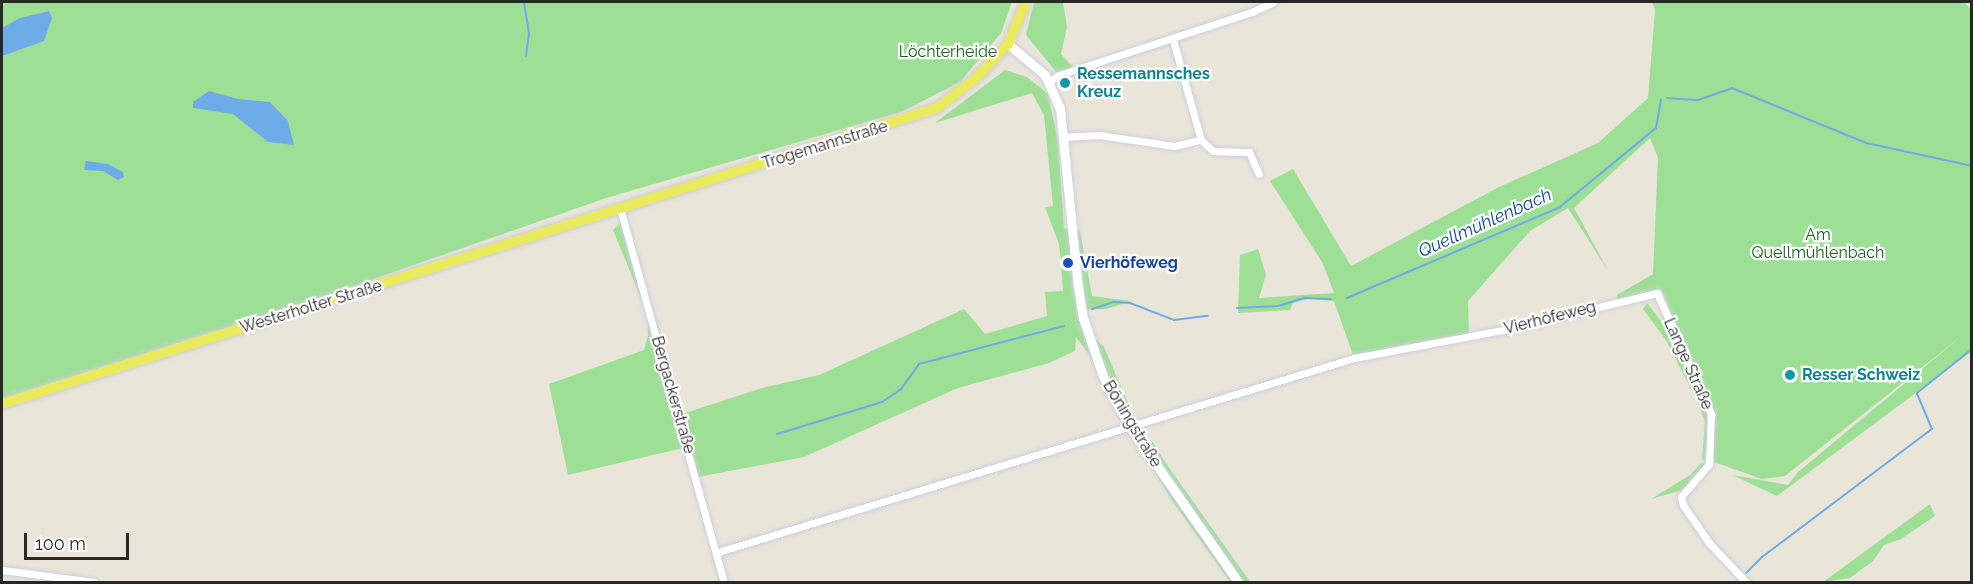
<!DOCTYPE html>
<html>
<head>
<meta charset="utf-8">
<style>
	body { margin:0 }
	#map { position:relative; width:1973px; height:584px; overflow:hidden; background:#e9e6d9; font-family:Raleway,sans-serif }
	div>[style] { position:absolute }
	.green>* { inset:0; background:#9edf96 }
	.water>* { inset:0; background:#6eabe9 }
	.stream>* { height:2px; margin:-1px; padding:0 1px; transform-origin:1px; border-radius:1px; background:#6eabe9 }
	.roads { filter:drop-shadow(0 0 2px #cfcee0) drop-shadow(0 0 2px #cfcee0) }
	.street>* { height:7px; margin:-3.5px; padding:0 3.5px; transform-origin:3.5px; border-radius:3.5px; background:#fff }
	.secondary>* { height:9px; margin:-4.5px; padding:0 4.5px; transform-origin:4.5px; border-radius:4.5px; background:#fff }
	.primary>* { height:10px; margin:-5px; padding:0 5px; transform-origin:5px; border-radius:5px; background:#e9ea5d }
	.dots>* { width:16px; height:16px; translate:-50% -50%; box-sizing:border-box; border:3px solid #fff; border-radius:50% }
	span { translate:-50% -50%; white-space:nowrap; text-align:center; line-height:1.15; -webkit-text-stroke:4.5px #fff; paint-order:stroke }
	.park-label { font-size:16px; color:#1b601e }
	.culture-label { font-size:16px; color:#0d838f; font-weight:700 }
	.left { translate:0 -50%; text-align:left }
	.street-label { font-size:16px; color:#272727 }
	.transit-label { font-size:16px; color:#164399; font-weight:700 }
	.water-label { font-size:18px; color:#124690; font-style:italic }
	.frame { position:absolute; inset:0; border:3px solid #272727; pointer-events:none }
	.scale { position:absolute; left:24px; top:533px; width:105px; height:27px; box-sizing:border-box; border:3px solid #272727; border-top:0; padding-left:8px; font-size:18px; line-height:21px; white-space:nowrap; color:#272727; -webkit-text-stroke:4px #fff; paint-order:stroke }
</style>
</head>
<body>
<div id="map">
	<div class="green">
		<i style="clip-path:polygon(2px 2px,1012px 2px,1001px 33px,960px 82px,901px 112px,606px 198px,176px 348px,2px 400px)"></i>
		<i style="clip-path:polygon(1034px 2px,1063px 2px,1067px 27px,1061px 54px,1074px 68px,1057px 73px,1026px 35px)"></i>
		<i style="clip-path:polygon(1652px 2px,1964px 2px,1971px 9px,1971px 352px,1777px 496px,1732px 475px,1788px 485px,1798px 472px,1963px 335px,1785px 476px,1762px 479px,1714px 462px,1714px 412px,1661px 289px,1617px 302px,1617px 295px,1653px 274px,1658px 158px,1650px 138px,1574px 208px,1609px 272px,1568px 208px,1530px 231px,1468px 301px,1469px 335px,1354px 358px,1334px 301px,1308px 299px,1293px 303px,1290px 310px,1238px 313px,1240px 255px,1258px 249px,1266px 275px,1259px 298px,1334px 293px,1322px 262px,1270px 181px,1293px 169px,1351px 266px,1497px 188px,1598px 143px,1648px 98px,1655px 10px)"></i>
		<i style="clip-path:polygon(1005px 70px,1027px 77px,1048px 94px,1058px 141px,1064px 228px,1080px 231px,1092px 296px,1131px 301px,1107px 309px,1079px 310px,1081px 324px,1104px 347px,1134px 417px,1121px 422px,1089px 354px,1076px 337px,1075px 351px,1049px 363px,958px 388px,804px 457px,698px 477px,679px 415px,762px 388px,819px 375px,964px 309px,985px 334px,1047px 316px,1045px 292px,1063px 291px,1061px 264px,1059px 244px,1045px 207px,1053px 206px,1044px 115px,1032px 93px,935px 123px)"></i>
		<i style="clip-path:polygon(623px 220px,662px 340px,683px 448px,568px 475px,549px 384px,644px 350px,648px 336px,648px 322px,641px 298px,613px 230px)"></i>
		<i style="clip-path:polygon(1647px 303px,1670px 333px,1707px 411px,1707px 461px,1702px 459px,1705px 422px,1698px 403px,1666px 340px,1643px 309px)"></i>
		<i style="clip-path:polygon(1153px 442px,1165px 462px,1250px 582px,1230px 582px,1171px 499px,1140px 447px)"></i>
		<i style="clip-path:polygon(1701px 463px,1705px 464px,1682px 490px,1651px 499px,1690px 475px)"></i>
		<i style="clip-path:polygon(1930px 504px,1935px 516px,1901px 539px,1884px 545px,1873px 561px,1850px 578px,1823px 582px)"></i>
	</div>
	<div class="water">
		<i style="clip-path:polygon(49px 11px,52px 18px,44px 41px,2px 56px,2px 28px,20px 18px)"></i>
		<i style="clip-path:polygon(209px 91px,238px 99px,270px 102px,288px 121px,294px 145px,268px 142px,233px 114px,193px 108px,193px 102px)"></i>
		<i style="clip-path:polygon(86px 161px,108px 164px,123px 172px,124px 177px,118px 180px,103px 171px,84px 170px)"></i>
	</div>
	<div class="stream">
		<i style="left:524px;top:2px;width:32px;rotate:81deg"></i>
		<i style="left:529px;top:34px;width:22px;rotate:98deg"></i>
		<i style="left:1667px;top:98px;width:31px;rotate:4deg"></i>
		<i style="left:1698px;top:100px;width:36px;rotate:-19deg"></i>
		<i style="left:1732px;top:88px;width:145px;rotate:22.3deg"></i>
		<i style="left:1866px;top:143px;width:108px;rotate:12.2deg"></i>
		<i style="left:1347px;top:298px;width:232px;rotate:-23.1deg"></i>
		<i style="left:1560px;top:207px;width:124px;rotate:-39.5deg"></i>
		<i style="left:1656px;top:128px;width:29px;rotate:-80deg"></i>
		<i style="left:1237px;top:308px;width:41px;rotate:-2.8deg"></i>
		<i style="left:1278px;top:306px;width:28px;rotate:-17deg"></i>
		<i style="left:1305px;top:298px;width:26px;rotate:2deg"></i>
		<i style="left:1092px;top:309px;width:23px;rotate:-18deg"></i>
		<i style="left:1114px;top:302px;width:16px;rotate:4deg"></i>
		<i style="left:1130px;top:303px;width:47px;rotate:21.1deg"></i>
		<i style="left:1174px;top:320px;width:34px;rotate:-7deg"></i>
		<i style="left:777px;top:434px;width:110px;rotate:-16.9deg"></i>
		<i style="left:882px;top:402px;width:23px;rotate:-34deg"></i>
		<i style="left:901px;top:389px;width:31px;rotate:-54deg"></i>
		<i style="left:919px;top:364px;width:150px;rotate:-14.7deg"></i>
		<i style="left:1746px;top:573px;width:23px;rotate:-45deg"></i>
		<i style="left:1762px;top:557px;width:213px;rotate:-37deg"></i>
		<i style="left:1932px;top:429px;width:39px;rotate:-113deg"></i>
		<i style="left:1917px;top:393px;width:70px;rotate:-38.7deg"></i>
	</div>
	<div class="roads">
		<div class="street">
			<i style="left:1173px;top:40px;width:104px;rotate:74.4deg"></i>
			<i style="left:1050px;top:81px;width:11px;rotate:-34deg"></i>
			<i style="left:1059px;top:75px;width:203px;rotate:-18.1deg"></i>
			<i style="left:1252px;top:12px;width:23px;rotate:-25deg"></i>
			<i style="left:1062px;top:137px;width:37px;rotate:-3deg"></i>
			<i style="left:1099px;top:135px;width:76px;rotate:8.3deg"></i>
			<i style="left:1174px;top:146px;width:28px;rotate:-13deg"></i>
			<i style="left:1201px;top:140px;width:16px;rotate:43deg"></i>
			<i style="left:1213px;top:151px;width:36px;rotate:2deg"></i>
			<i style="left:1249px;top:152px;width:24px;rotate:66deg"></i>
			<i style="left:620px;top:208px;width:388px;rotate:74.5deg"></i>
			<i style="left:718px;top:552px;width:665px;rotate:-16.96deg"></i>
			<i style="left:1354px;top:358px;width:157px;rotate:-10.7deg"></i>
			<i style="left:1508px;top:329px;width:153px;rotate:-13.6deg"></i>
			<i style="left:1657px;top:293px;width:133px;rotate:65.9deg"></i>
			<i style="left:1711px;top:414px;width:50px;rotate:92.3deg"></i>
			<i style="left:1709px;top:464px;width:43px;rotate:130.3deg"></i>
			<i style="left:1681px;top:497px;width:8px;rotate:76deg"></i>
			<i style="left:1683px;top:505px;width:47px;rotate:55.3deg"></i>
			<i style="left:1710px;top:544px;width:52px;rotate:46.5deg"></i>
			<i style="left:2px;top:570px;width:93px;rotate:7.4deg"></i>
		</div>
		<div class="secondary">
			<i style="left:1008px;top:44px;width:48px;rotate:40deg"></i>
			<i style="left:1045px;top:75px;width:36px;rotate:66deg"></i>
			<i style="left:1060px;top:108px;width:180px;rotate:84.3deg"></i>
			<i style="left:1078px;top:287px;width:31px;rotate:81deg"></i>
			<i style="left:1083px;top:318px;width:61px;rotate:71deg"></i>
			<i style="left:1103px;top:376px;width:58px;rotate:62.1deg"></i>
			<i style="left:1130px;top:427px;width:189px;rotate:55.1deg"></i>
		</div>
		<div class="primary">
			<i style="left:2px;top:404px;width:981px;rotate:-17.57deg"></i>
			<i style="left:937px;top:108px;width:49px;rotate:-37.6deg"></i>
			<i style="left:976px;top:78px;width:47px;rotate:-46.7deg"></i>
			<i style="left:1008px;top:44px;width:46px;rotate:-66.8deg"></i>
		</div>
	</div>
	<div class="dots">
		<i style="left:1065px;top:83px;background:#0f9aa8"></i>
		<i style="left:1068px;top:263px;background:#1a4fb4"></i>
		<i style="left:1790px;top:375px;background:#0f9aa8"></i>
	</div>
	<div class="park-label">
		<span style="left:948px;top:52px">Löchterheide</span>
		<span style="left:1818px;top:244px">Am<br>Quellmühlenbach</span>
	</div>
	<div class="culture-label">
		<span class="left" style="left:1077px;top:83px">Ressemannsches<br>Kreuz</span>
		<span class="left" style="left:1802px;top:375px">Resser Schweiz</span>
	</div>
	<div class="street-label">
		<span style="left:825px;top:145px;rotate:-17deg">Trogemannstraße</span>
		<span style="left:311px;top:307px;rotate:-17deg">Westerholter Straße</span>
		<span style="left:1550px;top:318px;rotate:-14deg">Vierhöfeweg</span>
		<span style="left:1688px;top:364px;rotate:66deg">Lange Straße</span>
		<span style="left:673px;top:395px;rotate:74deg">Bergackerstraße</span>
		<span style="left:1132px;top:424px;rotate:59deg">Böningstraße</span>
	</div>
	<div class="transit-label">
		<span class="left" style="left:1080px;top:263px">Vierhöfeweg</span>
	</div>
	<div class="water-label">
		<span style="left:1485px;top:223px;rotate:-24deg">Quellmühlenbach</span>
	</div>
	<div class="frame"></div>
	<div class="scale">100 m</div>
</div>
</body>
</html>
